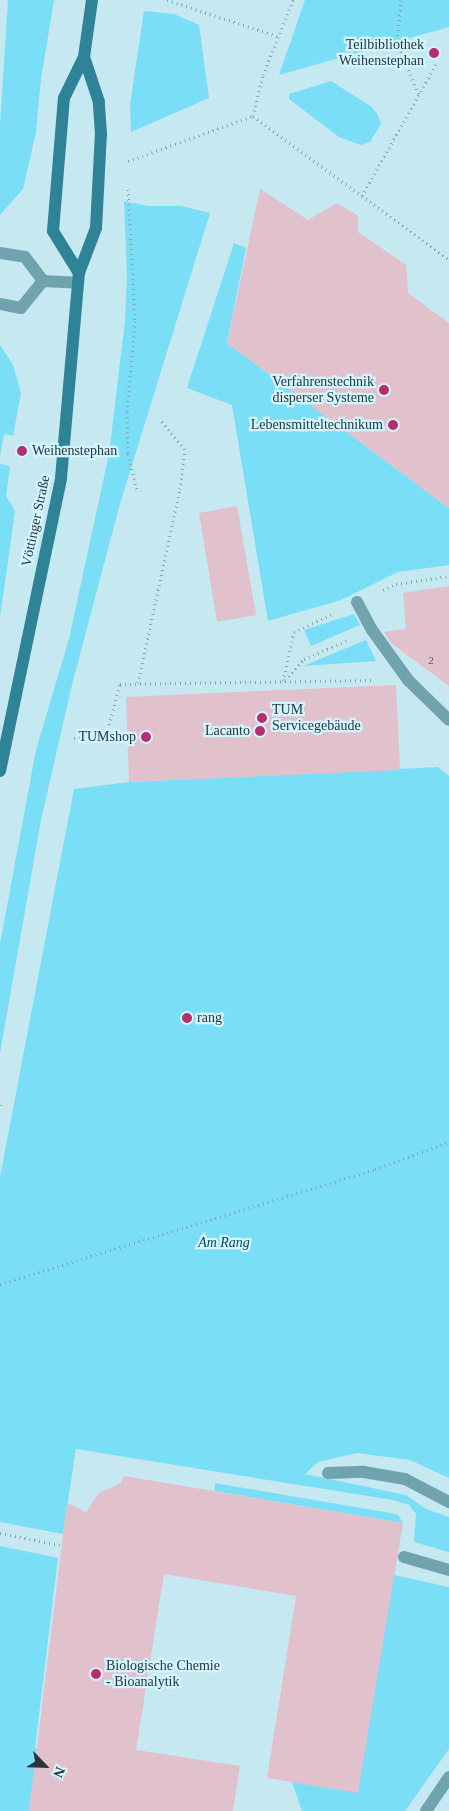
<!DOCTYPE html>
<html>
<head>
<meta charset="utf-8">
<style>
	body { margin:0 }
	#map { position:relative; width:449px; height:1811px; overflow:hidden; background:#c5e8f1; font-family:"Times New Roman",serif }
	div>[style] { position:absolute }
	.green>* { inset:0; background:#7bdef7 }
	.building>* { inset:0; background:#e1c1cb }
	.path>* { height:3px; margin-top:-1.5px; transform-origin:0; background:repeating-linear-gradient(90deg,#89a4ab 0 1px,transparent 0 5px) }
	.lane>* { height:12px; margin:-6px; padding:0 6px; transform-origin:6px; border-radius:6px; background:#71a3af }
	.street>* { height:12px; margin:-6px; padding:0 6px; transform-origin:6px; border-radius:6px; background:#71a3af }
	.secondary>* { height:12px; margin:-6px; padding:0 6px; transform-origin:6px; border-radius:6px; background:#2f8397 }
	.dots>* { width:14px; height:14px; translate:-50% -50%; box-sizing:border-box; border:2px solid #d2f5ff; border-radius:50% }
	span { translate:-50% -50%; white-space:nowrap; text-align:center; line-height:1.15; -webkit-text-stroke:4.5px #d2f5ff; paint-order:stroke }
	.number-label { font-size:11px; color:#56595e }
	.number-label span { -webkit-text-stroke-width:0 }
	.poi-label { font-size:14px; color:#28363a }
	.right { translate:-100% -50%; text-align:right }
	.left { translate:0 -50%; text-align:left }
	.street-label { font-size:14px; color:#28363a }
	.park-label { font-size:14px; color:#084753; font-style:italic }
	.north { position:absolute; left:20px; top:1741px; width:50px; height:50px; -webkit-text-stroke:4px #d2f5ff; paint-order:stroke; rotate:114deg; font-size:14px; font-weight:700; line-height:20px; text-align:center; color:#28363a }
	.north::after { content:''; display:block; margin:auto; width:18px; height:22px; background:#28363a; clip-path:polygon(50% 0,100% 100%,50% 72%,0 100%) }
</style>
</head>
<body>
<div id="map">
	<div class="green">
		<i style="clip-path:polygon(8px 0,54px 0,41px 79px,36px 132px,23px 189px,0 215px,0 125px)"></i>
		<i style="clip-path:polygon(305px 0,449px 0,449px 27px,279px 75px)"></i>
		<i style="clip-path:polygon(144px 11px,174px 14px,199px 25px,209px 98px,131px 132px,130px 105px)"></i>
		<i style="clip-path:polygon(331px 81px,372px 107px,377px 114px,381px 124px,370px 142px,361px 145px,339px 137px,289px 99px,289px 94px)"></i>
		<i style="clip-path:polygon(124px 201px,148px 206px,181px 206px,210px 213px,119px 507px,72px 685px,41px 820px,0 1053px,0 944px,36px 750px,69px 639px,109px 454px,125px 321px,127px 275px)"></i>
		<i style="clip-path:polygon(234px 243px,246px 248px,227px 343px,449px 508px,449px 565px,398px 572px,341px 600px,268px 621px,232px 405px,187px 388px)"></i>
		<i style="clip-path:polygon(0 345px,13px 365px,21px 393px,13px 436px,4px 434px,0 457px)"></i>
		<i style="clip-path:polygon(0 464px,10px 466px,6px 496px,15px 511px,0 618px)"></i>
		<i style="clip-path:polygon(354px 614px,360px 625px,311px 646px,304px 630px)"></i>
		<i style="clip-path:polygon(366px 640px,376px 661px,303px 666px)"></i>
		<i style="clip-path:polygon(438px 767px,449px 776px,449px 1478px,410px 1460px,357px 1453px,318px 1462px,305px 1474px,406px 1495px,426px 1509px,449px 1517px,449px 1552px,414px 1542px,416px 1514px,409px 1505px,393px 1500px,76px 1449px,63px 1534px,0 1522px,0 1177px,74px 789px,129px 782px)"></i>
		<i style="clip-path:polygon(215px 1483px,385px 1512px,398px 1515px,403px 1523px,215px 1491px)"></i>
		<i style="clip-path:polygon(0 1546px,58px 1558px,35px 1748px,71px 1753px,34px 1773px,29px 1811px,0 1811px)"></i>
		<i style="clip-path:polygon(394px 1575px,449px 1587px,449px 1749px,405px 1811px,302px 1811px,292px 1782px)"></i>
	</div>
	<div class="building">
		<i style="clip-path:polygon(260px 189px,308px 220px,337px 203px,358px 216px,358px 232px,406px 265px,408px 293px,449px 323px,449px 508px,227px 343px)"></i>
		<i style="clip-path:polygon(237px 506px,256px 615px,217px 622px,199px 513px)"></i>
		<i style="clip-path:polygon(449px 586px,449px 686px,391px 643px,384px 632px,406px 629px,403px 593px)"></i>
		<i style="clip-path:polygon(396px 685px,400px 770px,129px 782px,126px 697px)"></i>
		<i style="clip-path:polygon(124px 1476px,403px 1523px,358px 1793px,267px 1778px,296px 1596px,164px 1574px,136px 1750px,240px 1766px,233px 1811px,29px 1811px,67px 1503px,86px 1512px,99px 1493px,121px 1483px)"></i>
	</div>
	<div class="path">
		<i style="left:167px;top:0;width:116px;rotate:18.1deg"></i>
		<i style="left:401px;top:0;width:42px;rotate:95.4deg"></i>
		<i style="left:397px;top:42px;width:57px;rotate:67.5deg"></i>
		<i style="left:253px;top:116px;width:42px;rotate:-76.3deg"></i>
		<i style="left:263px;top:75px;width:81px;rotate:-68.2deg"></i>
		<i style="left:128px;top:161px;width:133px;rotate:-19.8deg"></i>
		<i style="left:253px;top:116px;width:243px;rotate:36.3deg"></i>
		<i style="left:128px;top:189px;width:132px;rotate:87deg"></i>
		<i style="left:135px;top:321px;width:91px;rotate:95deg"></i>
		<i style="left:127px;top:412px;width:42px;rotate:88.6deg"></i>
		<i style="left:128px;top:454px;width:38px;rotate:76deg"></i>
		<i style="left:362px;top:196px;width:151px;rotate:-60.7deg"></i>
		<i style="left:383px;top:590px;width:14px;rotate:-25deg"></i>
		<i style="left:396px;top:584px;width:54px;rotate:-8.6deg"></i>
		<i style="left:285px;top:680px;width:28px;rotate:-48deg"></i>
		<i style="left:304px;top:659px;width:46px;rotate:-23.2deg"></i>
		<i style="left:283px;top:681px;width:50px;rotate:-77.3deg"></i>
		<i style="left:294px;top:632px;width:42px;rotate:-25.3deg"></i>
		<i style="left:138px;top:683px;width:198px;rotate:-77.8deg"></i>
		<i style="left:180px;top:489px;width:40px;rotate:-82.9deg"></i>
		<i style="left:185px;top:449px;width:39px;rotate:-130deg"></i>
		<i style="left:74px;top:738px;width:53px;rotate:1.1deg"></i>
		<i style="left:105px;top:739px;width:57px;rotate:-74.7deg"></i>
		<i style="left:120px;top:684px;width:252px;rotate:-0.9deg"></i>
		<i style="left:0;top:1105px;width:4px;rotate:56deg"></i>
		<i style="left:0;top:1284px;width:392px;rotate:-17deg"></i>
		<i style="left:375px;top:1169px;width:79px;rotate:-20deg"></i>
		<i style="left:0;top:1533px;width:61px;rotate:11.3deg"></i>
	</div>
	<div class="lane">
		<i style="left:357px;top:602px;width:32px;rotate:62deg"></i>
		<i style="left:372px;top:630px;width:62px;rotate:54.2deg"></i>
		<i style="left:408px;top:680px;width:57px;rotate:44.3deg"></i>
		<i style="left:328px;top:1473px;width:36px;rotate:-2deg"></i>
		<i style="left:364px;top:1472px;width:42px;rotate:9.7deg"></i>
		<i style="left:405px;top:1479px;width:50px;rotate:27.6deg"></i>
		<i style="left:404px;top:1557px;width:47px;rotate:16.1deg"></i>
		<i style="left:426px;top:1811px;width:41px;rotate:-55.9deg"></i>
	</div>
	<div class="street">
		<i style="left:0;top:253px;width:25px;rotate:9deg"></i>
		<i style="left:25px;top:257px;width:30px;rotate:53deg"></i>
		<i style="left:43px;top:281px;width:35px;rotate:3deg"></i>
		<i style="left:0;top:304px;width:21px;rotate:11deg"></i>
		<i style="left:21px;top:308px;width:35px;rotate:-51deg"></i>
	</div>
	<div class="secondary">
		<i style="left:79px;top:273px;width:49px;rotate:-121.8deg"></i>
		<i style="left:53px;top:231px;width:133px;rotate:-85.3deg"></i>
		<i style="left:64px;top:98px;width:46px;rotate:-64deg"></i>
		<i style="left:84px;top:57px;width:58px;rotate:-82deg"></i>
		<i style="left:0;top:771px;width:299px;rotate:-78.2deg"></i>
		<i style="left:61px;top:478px;width:206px;rotate:-85deg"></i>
		<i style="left:79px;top:273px;width:48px;rotate:-69.3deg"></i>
		<i style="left:96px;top:228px;width:94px;rotate:-87deg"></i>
		<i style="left:101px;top:134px;width:32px;rotate:-94deg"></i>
		<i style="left:99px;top:102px;width:47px;rotate:-108.4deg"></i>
	</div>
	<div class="dots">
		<i style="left:434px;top:53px;background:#b62e6f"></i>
		<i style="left:384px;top:390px;background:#b62e6f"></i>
		<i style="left:393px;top:425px;background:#b62e6f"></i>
		<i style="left:22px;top:451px;background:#b62e6f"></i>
		<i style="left:262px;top:718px;background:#b62e6f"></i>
		<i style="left:260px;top:731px;background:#b62e6f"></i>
		<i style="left:146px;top:737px;background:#b62e6f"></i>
		<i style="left:187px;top:1018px;background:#b62e6f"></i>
		<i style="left:96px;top:1674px;background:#b62e6f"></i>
	</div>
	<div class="number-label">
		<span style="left:431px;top:660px">2</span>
	</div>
	<div class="poi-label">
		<span class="right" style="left:424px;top:53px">Teilbibliothek<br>Weihenstephan</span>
		<span class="right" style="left:374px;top:390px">Verfahrenstechnik<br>disperser Systeme</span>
		<span class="right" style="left:383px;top:425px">Lebensmitteltechnikum</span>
		<span class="left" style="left:32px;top:451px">Weihenstephan</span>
		<span class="left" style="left:272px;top:718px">TUM<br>Servicegebäude</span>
		<span class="right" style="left:250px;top:731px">Lacanto</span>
		<span class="right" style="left:136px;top:737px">TUMshop</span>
		<span class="left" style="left:197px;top:1018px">rang</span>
		<span class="left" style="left:106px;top:1674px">Biologische Chemie<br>- Bioanalytik</span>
	</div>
	<div class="street-label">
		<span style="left:36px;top:521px;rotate:-78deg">Vöttinger Straße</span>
	</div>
	<div class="park-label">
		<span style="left:224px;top:1243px">Am Rang</span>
	</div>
	<div class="north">N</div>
</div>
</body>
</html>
